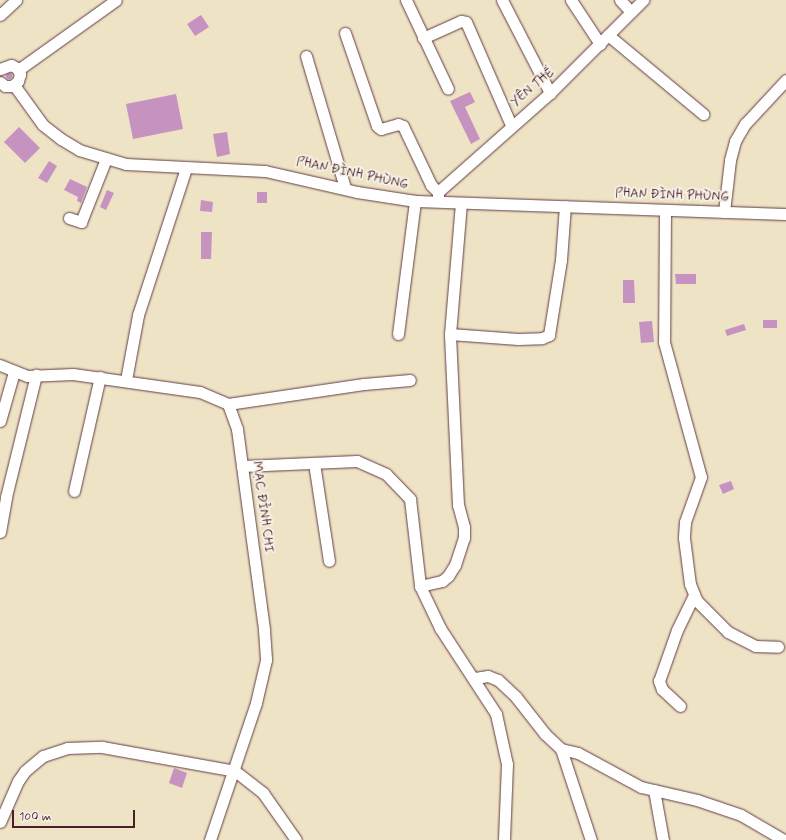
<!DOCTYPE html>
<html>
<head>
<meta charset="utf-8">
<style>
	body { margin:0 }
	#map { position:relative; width:786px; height:840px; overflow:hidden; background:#efe3c6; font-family:Mynerve,sans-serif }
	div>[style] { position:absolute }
	.building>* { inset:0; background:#c693c1 }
	.round { border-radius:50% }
	.roads { filter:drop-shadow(0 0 1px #633c42) drop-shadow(0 0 1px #633c42) }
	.minor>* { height:11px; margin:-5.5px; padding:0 5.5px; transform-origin:5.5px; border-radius:5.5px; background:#fff }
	span { translate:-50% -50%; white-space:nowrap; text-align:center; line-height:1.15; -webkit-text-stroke:3.5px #f7f3e8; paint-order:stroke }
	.street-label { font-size:13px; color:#4a1f2b }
	.scale { position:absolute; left:12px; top:810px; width:123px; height:18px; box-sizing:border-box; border:2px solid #4a1f2b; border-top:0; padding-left:5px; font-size:12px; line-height:14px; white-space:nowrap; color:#4a1f2b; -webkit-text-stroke:3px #f7f3e8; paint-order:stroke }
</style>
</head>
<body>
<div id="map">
	<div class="building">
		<i style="clip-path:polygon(201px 15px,209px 27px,195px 36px,187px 24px)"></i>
		<i class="round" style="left:6px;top:73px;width:6px;height:6px"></i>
		<i style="clip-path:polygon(470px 92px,475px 102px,465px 107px,480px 139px,471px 144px,450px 101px)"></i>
		<i style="clip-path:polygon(176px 94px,183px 129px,133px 139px,126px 104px)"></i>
		<i style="clip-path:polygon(19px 127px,40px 148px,25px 163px,4px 142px)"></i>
		<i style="clip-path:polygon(227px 132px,230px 154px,217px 157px,213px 134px)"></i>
		<i style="clip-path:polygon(49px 161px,57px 166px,47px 183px,38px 178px)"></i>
		<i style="clip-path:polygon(70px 179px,87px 187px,81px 203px,77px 201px,78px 197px,64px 190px)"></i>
		<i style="clip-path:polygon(107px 190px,114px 193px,106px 210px,100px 207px)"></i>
		<i style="clip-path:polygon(257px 192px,267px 192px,267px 203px,257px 203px)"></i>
		<i style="clip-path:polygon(201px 200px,213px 202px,212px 212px,200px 211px)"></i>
		<i style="clip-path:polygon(201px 232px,212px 232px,211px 259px,201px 259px)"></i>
		<i style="clip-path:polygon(675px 274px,696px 274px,696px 284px,676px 284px)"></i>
		<i style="clip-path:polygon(623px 280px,634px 280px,635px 303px,623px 303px)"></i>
		<i style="clip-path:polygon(763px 320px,777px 320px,777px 328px,763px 328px)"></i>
		<i style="clip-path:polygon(652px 321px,654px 342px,641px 343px,639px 322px)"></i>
		<i style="clip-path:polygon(744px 324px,746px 330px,727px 336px,725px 330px)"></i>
		<i style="clip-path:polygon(731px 481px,734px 489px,723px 494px,719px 485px)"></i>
		<i style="clip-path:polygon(174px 768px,187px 773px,182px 788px,169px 783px)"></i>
	</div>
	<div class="roads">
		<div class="minor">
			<i style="left:406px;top:0;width:98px;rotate:64.7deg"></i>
			<i style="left:502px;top:0;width:105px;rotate:62.7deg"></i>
			<i style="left:571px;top:0;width:53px;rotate:56.6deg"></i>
			<i style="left:620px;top:0;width:16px;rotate:47deg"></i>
			<i style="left:0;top:15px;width:22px;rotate:-43deg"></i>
			<i style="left:345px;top:33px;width:98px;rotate:71deg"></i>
			<i style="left:377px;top:126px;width:5px;rotate:37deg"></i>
			<i style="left:381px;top:129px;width:18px;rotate:-16deg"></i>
			<i style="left:398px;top:124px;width:5px;rotate:22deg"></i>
			<i style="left:403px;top:126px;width:65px;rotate:64.6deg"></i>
			<i style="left:431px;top:185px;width:10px;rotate:45deg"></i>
			<i style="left:438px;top:192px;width:7px;rotate:90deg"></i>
			<i style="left:608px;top:35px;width:124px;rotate:39.7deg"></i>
			<i style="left:423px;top:38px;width:42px;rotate:-24.1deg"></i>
			<i style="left:461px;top:21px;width:5px;rotate:11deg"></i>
			<i style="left:466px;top:22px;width:112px;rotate:66.4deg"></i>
			<i style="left:306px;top:56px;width:138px;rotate:73.5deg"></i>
			<i style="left:0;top:69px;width:12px;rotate:-20deg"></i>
			<i style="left:11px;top:65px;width:7px;rotate:27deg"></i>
			<i style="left:17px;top:68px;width:7px;rotate:63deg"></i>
			<i style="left:20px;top:74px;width:7px;rotate:106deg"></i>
			<i style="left:18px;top:81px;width:8px;rotate:140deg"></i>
			<i style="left:12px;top:86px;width:7px;rotate:180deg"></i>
			<i style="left:5px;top:86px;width:6px;rotate:-141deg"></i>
			<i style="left:18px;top:70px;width:120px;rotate:-35.5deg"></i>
			<i style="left:14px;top:85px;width:49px;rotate:54.1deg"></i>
			<i style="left:43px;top:125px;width:23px;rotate:38deg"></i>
			<i style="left:61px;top:139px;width:21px;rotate:31deg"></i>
			<i style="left:79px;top:150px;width:49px;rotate:16.6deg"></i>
			<i style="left:126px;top:164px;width:139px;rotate:2.9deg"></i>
			<i style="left:265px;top:171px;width:94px;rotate:12.9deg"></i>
			<i style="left:357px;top:192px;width:59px;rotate:8.8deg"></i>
			<i style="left:415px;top:201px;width:371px;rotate:2deg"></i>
			<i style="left:438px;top:192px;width:149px;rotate:-41.5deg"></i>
			<i style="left:550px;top:93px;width:132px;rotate:-45deg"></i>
			<i style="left:665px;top:211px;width:131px;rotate:90.4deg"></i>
			<i style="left:664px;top:342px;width:140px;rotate:74.7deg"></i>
			<i style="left:701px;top:477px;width:48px;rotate:109.6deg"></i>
			<i style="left:685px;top:522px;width:16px;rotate:94deg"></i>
			<i style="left:684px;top:538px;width:46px;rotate:82.6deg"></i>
			<i style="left:690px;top:584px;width:18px;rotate:68deg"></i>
			<i style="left:697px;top:601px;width:44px;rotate:45deg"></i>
			<i style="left:728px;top:632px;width:30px;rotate:27deg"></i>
			<i style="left:755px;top:646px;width:23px;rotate:2deg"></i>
			<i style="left:724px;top:212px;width:52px;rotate:-83.4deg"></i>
			<i style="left:730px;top:160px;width:20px;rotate:-75deg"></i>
			<i style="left:735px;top:141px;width:20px;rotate:-60deg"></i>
			<i style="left:745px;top:124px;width:60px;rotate:-47deg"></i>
			<i style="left:69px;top:218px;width:13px;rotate:18deg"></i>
			<i style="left:81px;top:222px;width:68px;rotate:-68.4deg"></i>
			<i style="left:398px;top:334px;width:134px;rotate:-82.7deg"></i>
			<i style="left:450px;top:334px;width:68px;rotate:4.2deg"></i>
			<i style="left:518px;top:339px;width:24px;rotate:-2deg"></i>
			<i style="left:542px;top:338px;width:8px;rotate:-23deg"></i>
			<i style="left:549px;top:335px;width:76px;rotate:-80.9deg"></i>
			<i style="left:561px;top:260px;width:54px;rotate:-85.8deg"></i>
			<i style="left:0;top:365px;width:29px;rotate:22deg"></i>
			<i style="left:27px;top:376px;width:46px;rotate:-2.5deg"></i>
			<i style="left:73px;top:374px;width:128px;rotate:8.1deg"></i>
			<i style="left:200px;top:392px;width:30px;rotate:23deg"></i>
			<i style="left:228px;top:404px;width:27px;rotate:70deg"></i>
			<i style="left:237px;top:429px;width:203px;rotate:82.3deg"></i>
			<i style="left:264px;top:630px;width:30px;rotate:86deg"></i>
			<i style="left:266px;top:660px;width:44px;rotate:103.1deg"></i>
			<i style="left:256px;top:703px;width:145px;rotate:108.6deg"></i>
			<i style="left:126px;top:380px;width:66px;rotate:-79.5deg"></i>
			<i style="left:138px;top:315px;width:155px;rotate:-71.9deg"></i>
			<i style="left:228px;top:404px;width:137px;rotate:-8.4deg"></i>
			<i style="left:364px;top:384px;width:46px;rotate:-5deg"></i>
			<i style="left:0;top:421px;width:51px;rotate:-74.1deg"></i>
			<i style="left:314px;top:463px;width:99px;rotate:81.3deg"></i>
			<i style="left:242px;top:466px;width:115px;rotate:-2.5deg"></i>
			<i style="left:357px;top:461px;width:32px;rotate:24deg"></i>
			<i style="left:386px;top:474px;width:35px;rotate:46deg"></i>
			<i style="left:410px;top:499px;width:88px;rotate:83.4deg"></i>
			<i style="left:420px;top:586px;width:47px;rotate:64.5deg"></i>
			<i style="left:440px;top:628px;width:103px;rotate:56.9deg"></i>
			<i style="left:496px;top:714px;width:51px;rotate:77.6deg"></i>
			<i style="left:507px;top:764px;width:76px;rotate:92.3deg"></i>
			<i style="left:74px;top:491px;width:117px;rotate:-77.2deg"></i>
			<i style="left:0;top:532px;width:36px;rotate:-80deg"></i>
			<i style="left:6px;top:497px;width:126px;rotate:-76.2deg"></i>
			<i style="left:420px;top:586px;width:23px;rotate:-13deg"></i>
			<i style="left:442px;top:581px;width:8px;rotate:-40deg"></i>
			<i style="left:448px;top:576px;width:13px;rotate:-58deg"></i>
			<i style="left:455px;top:565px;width:28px;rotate:-72deg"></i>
			<i style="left:464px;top:538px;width:11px;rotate:-90deg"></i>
			<i style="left:464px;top:527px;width:23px;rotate:-105deg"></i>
			<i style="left:458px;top:505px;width:171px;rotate:-92.7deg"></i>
			<i style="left:450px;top:334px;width:131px;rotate:-85.2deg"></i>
			<i style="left:475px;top:678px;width:13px;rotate:-9deg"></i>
			<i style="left:488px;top:676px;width:11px;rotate:22deg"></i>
			<i style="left:498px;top:680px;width:25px;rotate:43deg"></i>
			<i style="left:516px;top:697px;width:47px;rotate:51.9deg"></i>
			<i style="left:545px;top:734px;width:22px;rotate:43deg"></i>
			<i style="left:561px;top:749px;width:17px;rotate:13deg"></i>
			<i style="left:578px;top:753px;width:72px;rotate:28.4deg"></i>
			<i style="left:641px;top:787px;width:57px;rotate:13.1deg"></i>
			<i style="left:697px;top:800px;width:46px;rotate:18.8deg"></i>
			<i style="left:741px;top:815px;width:50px;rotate:30.2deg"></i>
			<i style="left:680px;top:706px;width:25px;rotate:-137deg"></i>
			<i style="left:662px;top:689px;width:9px;rotate:-111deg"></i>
			<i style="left:659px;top:681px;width:54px;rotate:-70.6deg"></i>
			<i style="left:677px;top:630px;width:39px;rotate:-64deg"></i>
			<i style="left:561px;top:749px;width:96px;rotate:71.8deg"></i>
			<i style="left:654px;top:790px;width:51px;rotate:79.8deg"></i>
			<i style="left:0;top:822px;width:45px;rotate:-66.3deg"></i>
			<i style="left:18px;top:781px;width:12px;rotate:-55deg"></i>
			<i style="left:25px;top:771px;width:23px;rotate:-40deg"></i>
			<i style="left:43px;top:756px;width:25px;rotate:-18deg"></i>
			<i style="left:67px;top:748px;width:35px;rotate:-2deg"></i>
			<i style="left:102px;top:747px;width:135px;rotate:10.2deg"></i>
			<i style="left:235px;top:771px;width:36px;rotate:38deg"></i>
			<i style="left:263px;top:793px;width:57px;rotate:54.9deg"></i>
		</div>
	</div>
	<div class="street-label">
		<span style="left:533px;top:88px;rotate:-41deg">YÊN THẾ</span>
		<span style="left:352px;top:174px;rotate:12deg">PHAN ĐÌNH PHÙNG</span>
		<span style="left:672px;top:196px;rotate:2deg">PHAN ĐÌNH PHÙNG</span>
		<span style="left:262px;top:507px;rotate:82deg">MẠC ĐỈNH CHI</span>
	</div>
	<div class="scale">100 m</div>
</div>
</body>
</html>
